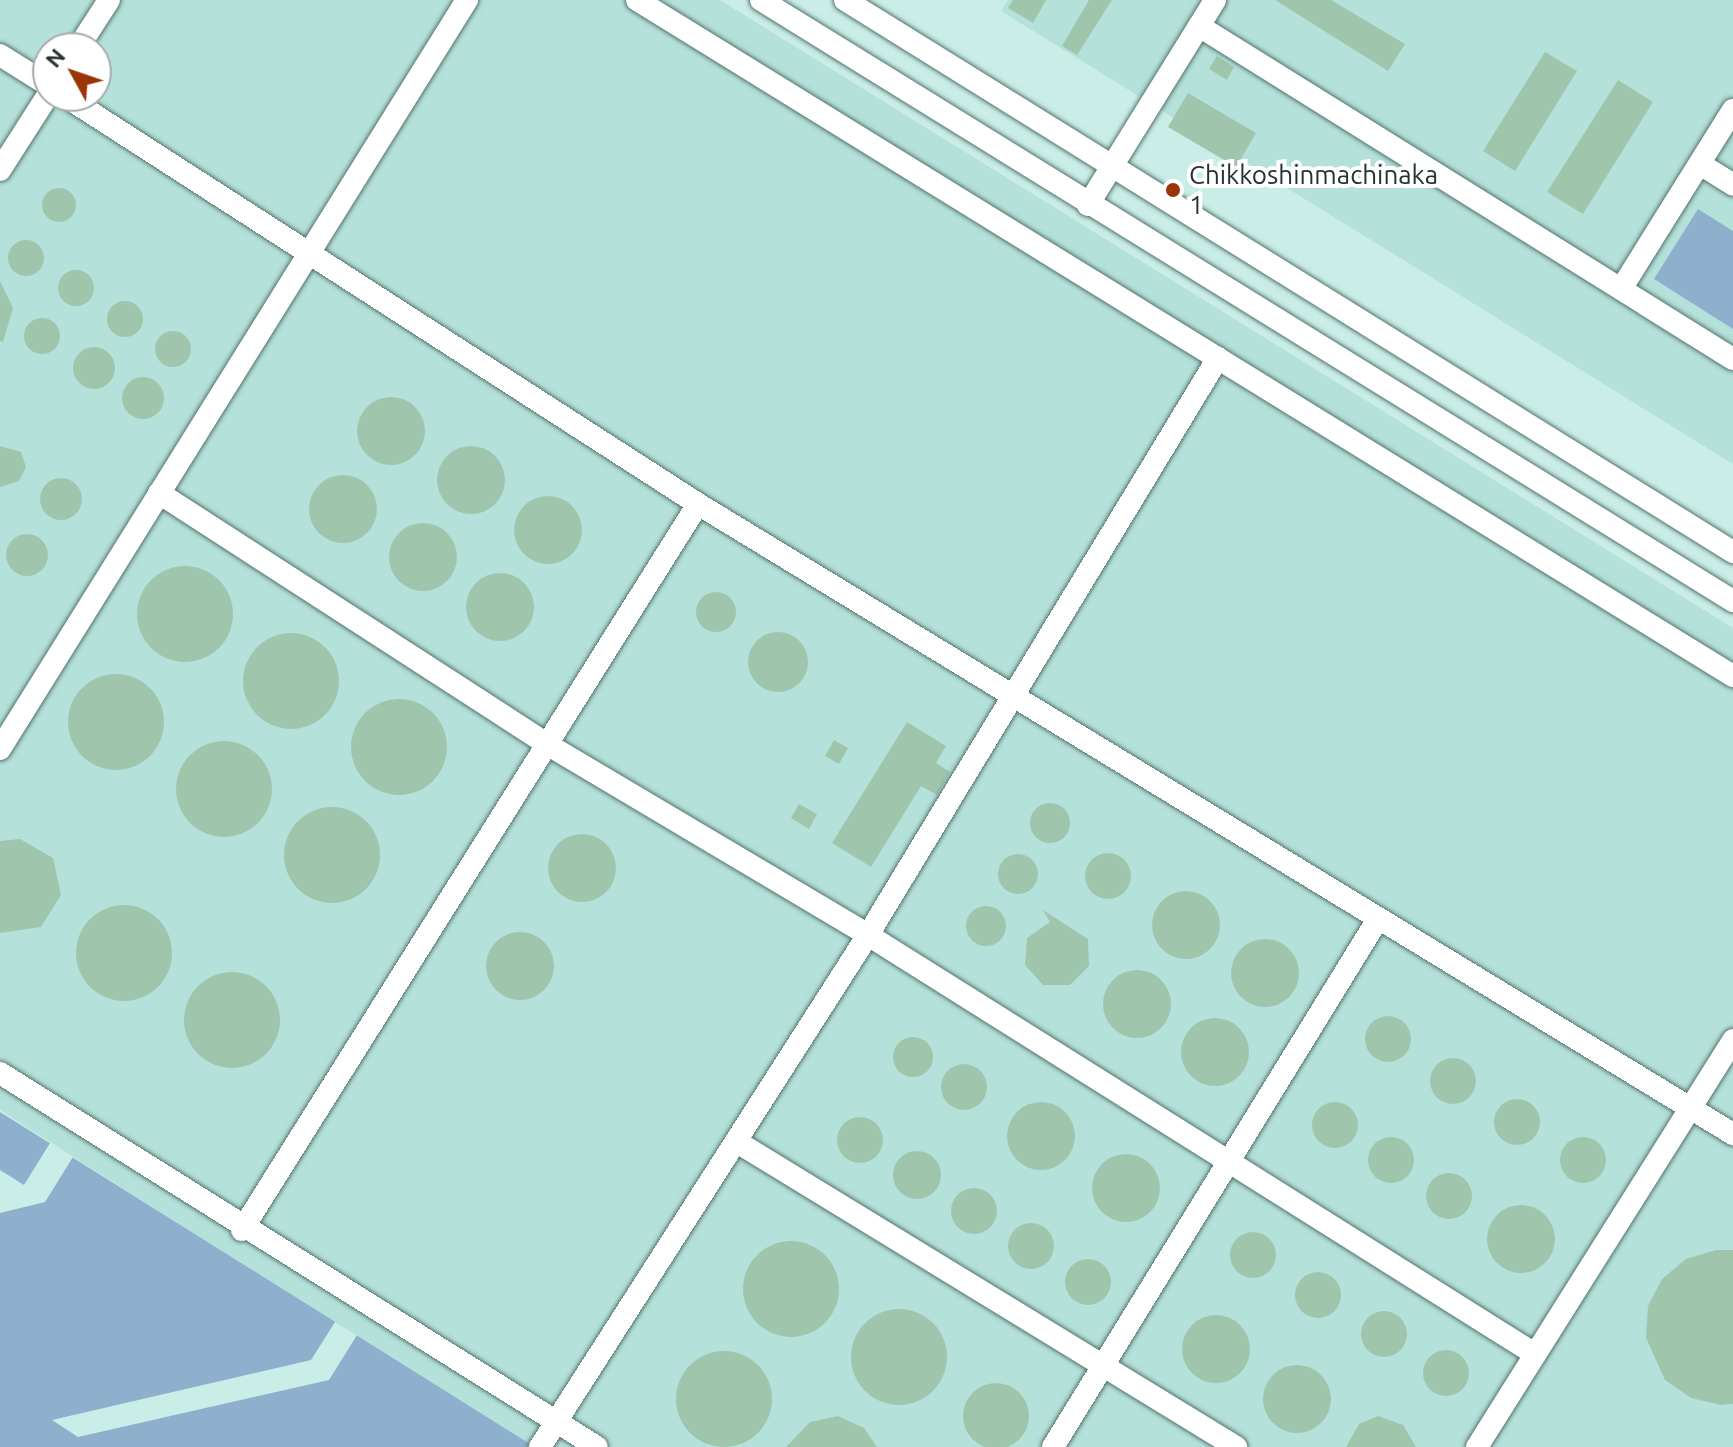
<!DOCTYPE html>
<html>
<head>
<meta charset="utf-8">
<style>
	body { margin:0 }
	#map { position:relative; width:1733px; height:1447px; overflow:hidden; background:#caede8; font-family:Ubuntu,sans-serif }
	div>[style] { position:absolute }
	.built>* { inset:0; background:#b5e1db }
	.water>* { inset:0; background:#8eb0cc }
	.pier>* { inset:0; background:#caede8 }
	.building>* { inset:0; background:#9fc6ac }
	.round { border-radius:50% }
	.roads { filter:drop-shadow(0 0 2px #53736e) drop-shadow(0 0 2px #53736e) }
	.minor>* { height:22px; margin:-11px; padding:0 11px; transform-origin:11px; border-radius:11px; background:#fff }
	.dots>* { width:22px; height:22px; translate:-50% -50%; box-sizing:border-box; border:4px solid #fff; border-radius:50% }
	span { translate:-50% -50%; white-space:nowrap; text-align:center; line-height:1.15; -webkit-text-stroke:8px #fff; paint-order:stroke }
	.poi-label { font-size:26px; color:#243230 }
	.left { translate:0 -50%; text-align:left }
	.north { position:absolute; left:32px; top:32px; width:80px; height:80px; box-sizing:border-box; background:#fff; border:2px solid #a7adac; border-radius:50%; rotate:310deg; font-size:22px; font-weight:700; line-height:32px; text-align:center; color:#243230 }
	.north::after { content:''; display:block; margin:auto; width:28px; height:36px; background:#9a3507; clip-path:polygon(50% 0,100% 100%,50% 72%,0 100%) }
</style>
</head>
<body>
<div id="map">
	<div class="built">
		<i style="clip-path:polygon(evenodd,0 0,720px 0,1733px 628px,1733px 1447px,529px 1447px,0 1110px,0 0,48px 48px,96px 48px,96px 96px,48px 96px,48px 48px)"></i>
		<i style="clip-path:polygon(1008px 0,1733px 0,1733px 464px,1001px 11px)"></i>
	</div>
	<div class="water">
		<i style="clip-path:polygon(1698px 209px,1733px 231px,1733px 329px,1654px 279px)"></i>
		<i style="clip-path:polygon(0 1112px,530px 1444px,528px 1447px,0 1447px)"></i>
	</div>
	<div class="pier">
		<i style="clip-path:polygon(50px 1143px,73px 1157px,45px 1202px,0 1213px,0 1170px,24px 1185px)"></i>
		<i style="clip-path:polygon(335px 1322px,357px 1335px,329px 1380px,78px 1437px,52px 1420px,311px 1360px)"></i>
	</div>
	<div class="building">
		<i style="clip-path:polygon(1013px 0,1046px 0,1033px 23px,1008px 8px)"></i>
		<i style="clip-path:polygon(1089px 0,1112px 0,1077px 55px,1062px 46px)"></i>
		<i style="clip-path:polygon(1275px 0,1331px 0,1405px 44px,1388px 71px)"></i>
		<i style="clip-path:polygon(1545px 52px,1577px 71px,1515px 171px,1483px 151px)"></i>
		<i style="clip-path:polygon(1217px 56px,1234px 67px,1227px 80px,1209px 69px)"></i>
		<i style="clip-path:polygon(1618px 80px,1653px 102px,1583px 214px,1547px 192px)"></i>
		<i style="clip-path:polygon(1188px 93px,1256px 133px,1236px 167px,1168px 127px)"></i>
		<i class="round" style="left:42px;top:188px;width:34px;height:34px"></i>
		<i class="round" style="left:8px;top:240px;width:36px;height:36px"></i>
		<i class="round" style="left:58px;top:270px;width:36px;height:36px"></i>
		<i style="clip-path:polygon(0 281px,13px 308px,3px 342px,0 341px)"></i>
		<i class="round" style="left:107px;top:301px;width:36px;height:36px"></i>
		<i class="round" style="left:24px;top:318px;width:36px;height:36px"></i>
		<i class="round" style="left:155px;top:331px;width:36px;height:36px"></i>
		<i class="round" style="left:73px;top:347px;width:42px;height:42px"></i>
		<i class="round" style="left:122px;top:377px;width:42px;height:42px"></i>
		<i class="round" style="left:357px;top:397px;width:68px;height:68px"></i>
		<i style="clip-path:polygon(0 446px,21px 452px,26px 467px,19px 481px,0 487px)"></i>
		<i class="round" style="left:437px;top:446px;width:68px;height:68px"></i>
		<i class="round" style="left:309px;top:475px;width:68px;height:68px"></i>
		<i class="round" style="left:40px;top:478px;width:42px;height:42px"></i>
		<i class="round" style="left:514px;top:496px;width:68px;height:68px"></i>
		<i class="round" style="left:389px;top:523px;width:68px;height:68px"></i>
		<i class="round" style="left:6px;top:534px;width:42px;height:42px"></i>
		<i class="round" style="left:137px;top:566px;width:96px;height:96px"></i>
		<i class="round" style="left:466px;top:573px;width:68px;height:68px"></i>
		<i class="round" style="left:696px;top:592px;width:40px;height:40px"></i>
		<i class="round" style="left:748px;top:632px;width:60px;height:60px"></i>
		<i class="round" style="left:243px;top:633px;width:96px;height:96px"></i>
		<i class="round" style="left:68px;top:674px;width:96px;height:96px"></i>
		<i class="round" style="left:351px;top:699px;width:96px;height:96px"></i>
		<i style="clip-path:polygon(907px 722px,946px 746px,936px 763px,950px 772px,937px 795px,921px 786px,871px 867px,832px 843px)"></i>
		<i style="clip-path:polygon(834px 740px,848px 748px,839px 764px,825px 756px)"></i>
		<i class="round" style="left:176px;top:741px;width:96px;height:96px"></i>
		<i class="round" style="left:1030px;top:803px;width:40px;height:40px"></i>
		<i style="clip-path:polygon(799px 804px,817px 814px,809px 829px,791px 818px)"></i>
		<i class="round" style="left:284px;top:807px;width:96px;height:96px"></i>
		<i class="round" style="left:548px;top:834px;width:68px;height:68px"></i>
		<i style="clip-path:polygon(20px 839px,53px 858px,61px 895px,41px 927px,0 933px,0 841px)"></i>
		<i class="round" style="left:1085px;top:853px;width:46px;height:46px"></i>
		<i class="round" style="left:998px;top:854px;width:40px;height:40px"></i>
		<i class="round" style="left:1152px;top:891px;width:68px;height:68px"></i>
		<i class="round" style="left:76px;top:905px;width:96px;height:96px"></i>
		<i class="round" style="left:966px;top:906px;width:40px;height:40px"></i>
		<i style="clip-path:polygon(1043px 910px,1088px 939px,1089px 966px,1070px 985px,1043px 985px,1025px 965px,1027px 938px,1050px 922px)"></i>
		<i class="round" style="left:486px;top:932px;width:68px;height:68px"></i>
		<i class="round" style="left:1231px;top:939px;width:68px;height:68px"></i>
		<i class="round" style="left:1103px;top:970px;width:68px;height:68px"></i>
		<i class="round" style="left:184px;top:972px;width:96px;height:96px"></i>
		<i class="round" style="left:1365px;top:1016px;width:46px;height:46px"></i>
		<i class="round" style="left:1181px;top:1018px;width:68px;height:68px"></i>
		<i class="round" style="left:893px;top:1037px;width:40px;height:40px"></i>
		<i class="round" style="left:1430px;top:1058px;width:46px;height:46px"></i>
		<i class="round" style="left:941px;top:1064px;width:46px;height:46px"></i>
		<i class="round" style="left:1494px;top:1099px;width:46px;height:46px"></i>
		<i class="round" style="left:1312px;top:1102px;width:46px;height:46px"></i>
		<i class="round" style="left:1007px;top:1102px;width:68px;height:68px"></i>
		<i class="round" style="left:837px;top:1117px;width:46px;height:46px"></i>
		<i class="round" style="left:1368px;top:1137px;width:46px;height:46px"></i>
		<i class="round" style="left:1560px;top:1137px;width:46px;height:46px"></i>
		<i class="round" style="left:893px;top:1151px;width:48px;height:48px"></i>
		<i class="round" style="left:1092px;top:1154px;width:68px;height:68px"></i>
		<i class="round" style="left:1426px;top:1173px;width:46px;height:46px"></i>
		<i class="round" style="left:951px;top:1188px;width:46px;height:46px"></i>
		<i class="round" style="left:1487px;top:1205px;width:68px;height:68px"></i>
		<i class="round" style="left:1008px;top:1223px;width:46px;height:46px"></i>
		<i class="round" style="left:1230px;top:1232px;width:46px;height:46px"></i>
		<i class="round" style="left:743px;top:1241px;width:96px;height:96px"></i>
		<i style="clip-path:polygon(1716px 1250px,1733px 1250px,1733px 1404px,1721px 1405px,1691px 1398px,1665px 1380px,1646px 1338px,1648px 1306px,1662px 1279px,1686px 1259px)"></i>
		<i class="round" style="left:1065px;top:1259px;width:46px;height:46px"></i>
		<i class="round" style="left:1295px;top:1272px;width:46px;height:46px"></i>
		<i class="round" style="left:851px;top:1309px;width:96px;height:96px"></i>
		<i class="round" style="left:1361px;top:1311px;width:46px;height:46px"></i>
		<i class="round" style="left:1182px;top:1315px;width:68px;height:68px"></i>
		<i class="round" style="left:1423px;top:1350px;width:46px;height:46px"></i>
		<i class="round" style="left:676px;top:1351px;width:96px;height:96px"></i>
		<i class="round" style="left:1263px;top:1365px;width:68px;height:68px"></i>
		<i class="round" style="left:963px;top:1383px;width:66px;height:66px"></i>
		<i style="clip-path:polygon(838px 1416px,864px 1428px,877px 1447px,786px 1447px,810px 1422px)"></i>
		<i style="clip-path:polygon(1378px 1416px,1403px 1425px,1416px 1447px,1346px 1447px,1359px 1424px)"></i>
	</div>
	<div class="roads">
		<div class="minor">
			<i style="left:637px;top:0;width:1288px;rotate:31.67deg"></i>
			<i style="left:761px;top:0;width:1143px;rotate:31.73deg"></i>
			<i style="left:845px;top:0;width:1046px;rotate:31.87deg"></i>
			<i style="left:1199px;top:26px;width:629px;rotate:31.95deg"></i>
			<i style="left:78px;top:48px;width:57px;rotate:-57.1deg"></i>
			<i style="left:0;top:55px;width:57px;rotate:32deg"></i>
			<i style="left:65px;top:96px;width:753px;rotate:32.8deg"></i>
			<i style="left:698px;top:504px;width:1212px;rotate:31.33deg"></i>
			<i style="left:1700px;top:164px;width:39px;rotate:32deg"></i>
			<i style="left:0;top:170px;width:89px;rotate:-57.4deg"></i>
			<i style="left:1088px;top:205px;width:241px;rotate:-58.2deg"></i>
			<i style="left:1621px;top:289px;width:211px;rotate:-58deg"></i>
			<i style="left:159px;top:493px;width:466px;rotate:32.9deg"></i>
			<i style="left:550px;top:746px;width:370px;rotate:30.7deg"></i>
			<i style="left:868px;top:935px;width:788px;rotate:32.14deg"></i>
			<i style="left:0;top:749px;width:883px;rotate:-58.06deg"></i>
			<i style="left:0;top:1073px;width:704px;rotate:32.07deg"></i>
			<i style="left:737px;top:1142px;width:585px;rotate:31.43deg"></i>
			<i style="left:242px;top:1230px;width:857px;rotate:-57.87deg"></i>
			<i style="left:540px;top:1447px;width:608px;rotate:-57.36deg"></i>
			<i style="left:868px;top:935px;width:675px;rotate:-58.76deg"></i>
			<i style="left:1053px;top:1447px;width:620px;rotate:-58.39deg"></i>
			<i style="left:1477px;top:1447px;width:481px;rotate:-57.8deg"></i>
		</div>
	</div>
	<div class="dots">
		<i style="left:1173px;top:190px;background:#9a3507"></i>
	</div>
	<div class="poi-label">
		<span class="left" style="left:1189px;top:190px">Chikkoshinmachinaka<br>1</span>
	</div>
	<div class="north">N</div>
</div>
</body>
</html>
